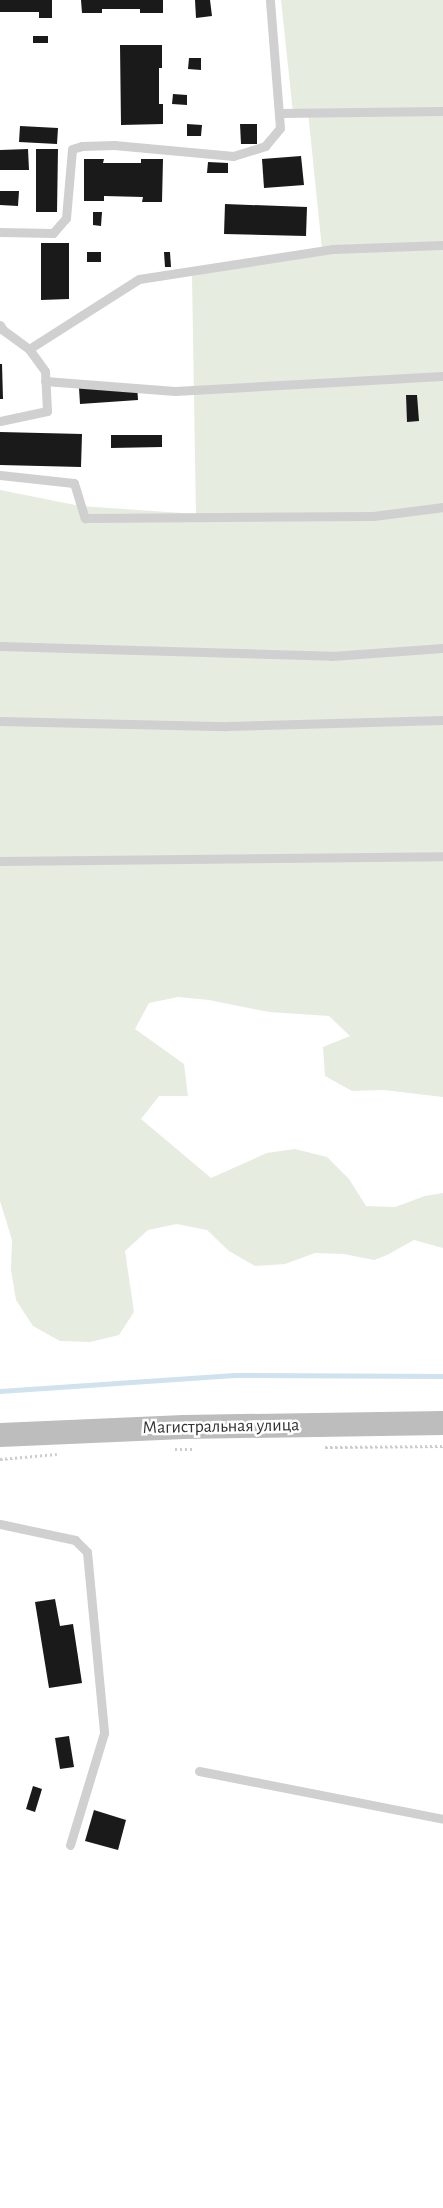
<!DOCTYPE html>
<html>
<head>
<meta charset="utf-8">
<style>
	body { margin:0 }
	#map { position:relative; width:443px; height:2208px; overflow:hidden; background:#fff; font-family:"Alegreya Sans",sans-serif }
	div>[style] { position:absolute }
	.green>* { inset:0; background:#e6ecdf }
	.stream>* { height:5px; margin:-2.5px; padding:0 2.5px; transform-origin:2.5px; border-radius:2.5px; background:#cfe2ee }
	.building>* { inset:0; background:#1a1a1a }
	.path>* { height:3px; margin-top:-1.5px; transform-origin:0; background:repeating-linear-gradient(90deg,#cdcdcd 0 2.5px,transparent 0 5px) }
	.service>* { height:9px; margin:-4.5px; padding:0 4.5px; transform-origin:4.5px; border-radius:4.5px; background:#d0d0d0 }
	.secondary>* { height:24px; margin:-12px; padding:0 12px; transform-origin:12px; border-radius:12px; background:#bdbdbd }
	span { translate:-50% -50%; white-space:nowrap; text-align:center; line-height:1.15; -webkit-text-stroke:5px #fff; paint-order:stroke }
	.street-label { font-size:18px; color:#333 }
</style>
</head>
<body>
<div id="map">
	<div class="green">
		<i style="clip-path:polygon(281px 0,443px 0,443px 1097px,384px 1090px,352px 1091px,325px 1076px,323px 1047px,350px 1036px,329px 1016px,269px 1012px,209px 1000px,178px 997px,149px 1003px,135px 1029px,184px 1064px,188px 1096px,159px 1096px,141px 1119px,211px 1178px,267px 1153px,295px 1149px,327px 1157px,349px 1179px,366px 1206px,395px 1207px,425px 1196px,443px 1193px,443px 1248px,414px 1240px,387px 1255px,374px 1260px,344px 1254px,315px 1253px,285px 1264px,255px 1266px,229px 1251px,207px 1230px,177px 1224px,148px 1230px,125px 1251px,134px 1312px,119px 1335px,90px 1342px,60px 1341px,33px 1326px,16px 1300px,11px 1270px,12px 1240px,0 1201px,0 490px,80px 506px,196px 514px,192px 276px,322px 249px,308px 112px,293px 113px)"></i>
	</div>
	<div class="stream">
		<i style="left:0;top:1391px;width:235px;rotate:-3.9deg"></i>
		<i style="left:234px;top:1375px;width:209px;rotate:0.3deg"></i>
	</div>
	<div class="building">
		<i style="clip-path:polygon(0 0,52px 0,52px 18px,39px 18px,39px 12px,0 12px)"></i>
		<i style="clip-path:polygon(81px 0,163px 0,163px 13px,140px 13px,140px 9px,102px 9px,102px 13px,82px 13px)"></i>
		<i style="clip-path:polygon(195px 0,210px 0,212px 16px,196px 18px)"></i>
		<i style="clip-path:polygon(33px 36px,48px 36px,48px 43px,33px 43px)"></i>
		<i style="clip-path:polygon(120px 45px,162px 45px,162px 68px,159px 68px,159px 104px,163px 104px,163px 124px,121px 125px)"></i>
		<i style="clip-path:polygon(189px 58px,201px 58px,201px 70px,188px 69px)"></i>
		<i style="clip-path:polygon(173px 94px,187px 95px,187px 105px,172px 104px)"></i>
		<i style="clip-path:polygon(187px 124px,202px 125px,201px 136px,187px 136px)"></i>
		<i style="clip-path:polygon(240px 124px,257px 124px,257px 144px,241px 144px)"></i>
		<i style="clip-path:polygon(20px 126px,58px 128px,57px 144px,19px 142px)"></i>
		<i style="clip-path:polygon(28px 149px,29px 170px,0 170px,0 150px)"></i>
		<i style="clip-path:polygon(36px 149px,58px 149px,57px 212px,36px 212px)"></i>
		<i style="clip-path:polygon(301px 156px,304px 185px,264px 188px,262px 159px)"></i>
		<i style="clip-path:polygon(84px 159px,104px 159px,103px 163px,141px 163px,141px 159px,163px 159px,162px 202px,142px 202px,143px 197px,104px 196px,104px 201px,84px 201px)"></i>
		<i style="clip-path:polygon(208px 162px,228px 163px,228px 173px,207px 173px)"></i>
		<i style="clip-path:polygon(0 191px,19px 191px,18px 206px,0 205px)"></i>
		<i style="clip-path:polygon(225px 204px,307px 207px,306px 236px,224px 234px)"></i>
		<i style="clip-path:polygon(93px 212px,102px 212px,101px 226px,93px 225px)"></i>
		<i style="clip-path:polygon(41px 243px,69px 243px,69px 299px,41px 300px)"></i>
		<i style="clip-path:polygon(87px 252px,101px 252px,101px 262px,87px 262px)"></i>
		<i style="clip-path:polygon(164px 252px,170px 252px,171px 267px,165px 267px)"></i>
		<i style="clip-path:polygon(0 364px,2px 364px,3px 399px,0 399px)"></i>
		<i style="clip-path:polygon(137px 384px,138px 400px,80px 404px,79px 388px)"></i>
		<i style="clip-path:polygon(406px 395px,417px 395px,419px 421px,407px 422px)"></i>
		<i style="clip-path:polygon(0 432px,82px 434px,81px 467px,0 465px)"></i>
		<i style="clip-path:polygon(111px 435px,162px 435px,162px 447px,111px 448px)"></i>
		<i style="clip-path:polygon(55px 1599px,60px 1626px,73px 1624px,82px 1683px,49px 1688px,35px 1602px)"></i>
		<i style="clip-path:polygon(69px 1736px,74px 1767px,60px 1769px,55px 1738px)"></i>
		<i style="clip-path:polygon(33px 1786px,42px 1789px,35px 1812px,26px 1809px)"></i>
		<i style="clip-path:polygon(94px 1810px,126px 1820px,118px 1850px,85px 1841px)"></i>
	</div>
	<div class="path">
		<i style="left:325px;top:1447px;width:118px;rotate:-0.5deg"></i>
		<i style="left:175px;top:1449px;width:17px"></i>
		<i style="left:0;top:1459px;width:57px;rotate:-5deg"></i>
	</div>
	<div class="service">
		<i style="left:279px;top:113px;width:164px;rotate:-0.7deg"></i>
		<i style="left:0;top:232px;width:53px;rotate:1.1deg"></i>
		<i style="left:53px;top:233px;width:20px;rotate:-49deg"></i>
		<i style="left:66px;top:218px;width:69px;rotate:-85deg"></i>
		<i style="left:72px;top:149px;width:10px;rotate:-17deg"></i>
		<i style="left:82px;top:146px;width:32px;rotate:-2deg"></i>
		<i style="left:114px;top:145px;width:120px;rotate:5.3deg"></i>
		<i style="left:233px;top:156px;width:34px;rotate:-17deg"></i>
		<i style="left:265px;top:146px;width:23px;rotate:-50deg"></i>
		<i style="left:280px;top:128px;width:128px;rotate:-94.5deg"></i>
		<i style="left:0;top:325px;width:6px;rotate:59deg"></i>
		<i style="left:3px;top:330px;width:32px;rotate:36deg"></i>
		<i style="left:29px;top:349px;width:27px;rotate:54deg"></i>
		<i style="left:45px;top:371px;width:40px;rotate:87.1deg"></i>
		<i style="left:47px;top:411px;width:48px;rotate:168deg"></i>
		<i style="left:29px;top:349px;width:130px;rotate:-32.5deg"></i>
		<i style="left:139px;top:279px;width:195px;rotate:-8.8deg"></i>
		<i style="left:332px;top:249px;width:111px;rotate:-2.1deg"></i>
		<i style="left:45px;top:381px;width:130px;rotate:4.4deg"></i>
		<i style="left:175px;top:391px;width:268px;rotate:-3.2deg"></i>
		<i style="left:0;top:475px;width:74px;rotate:6.2deg"></i>
		<i style="left:74px;top:483px;width:37px;rotate:73deg"></i>
		<i style="left:85px;top:518px;width:288px;rotate:-0.4deg"></i>
		<i style="left:373px;top:516px;width:71px;rotate:-7.3deg"></i>
		<i style="left:0;top:646px;width:332px;rotate:1.7deg"></i>
		<i style="left:332px;top:656px;width:111px;rotate:-4.1deg"></i>
		<i style="left:0;top:721px;width:227px;rotate:1.3deg"></i>
		<i style="left:227px;top:726px;width:216px;rotate:-1.6deg"></i>
		<i style="left:0;top:861px;width:443px;rotate:-0.6deg"></i>
		<i style="left:0;top:1524px;width:77px;rotate:12deg"></i>
		<i style="left:75px;top:1540px;width:17px;rotate:45deg"></i>
		<i style="left:87px;top:1552px;width:182px;rotate:84.6deg"></i>
		<i style="left:104px;top:1733px;width:117px;rotate:106.9deg"></i>
		<i style="left:199px;top:1771px;width:249px;rotate:11.1deg"></i>
	</div>
	<div class="secondary">
		<i style="left:0;top:1435px;width:184px;rotate:-2.5deg"></i>
		<i style="left:184px;top:1427px;width:259px;rotate:-0.9deg"></i>
	</div>
	<div class="street-label">
		<span style="left:221px;top:1427px;rotate:-1deg">Магистральная улица</span>
	</div>
</div>
</body>
</html>
